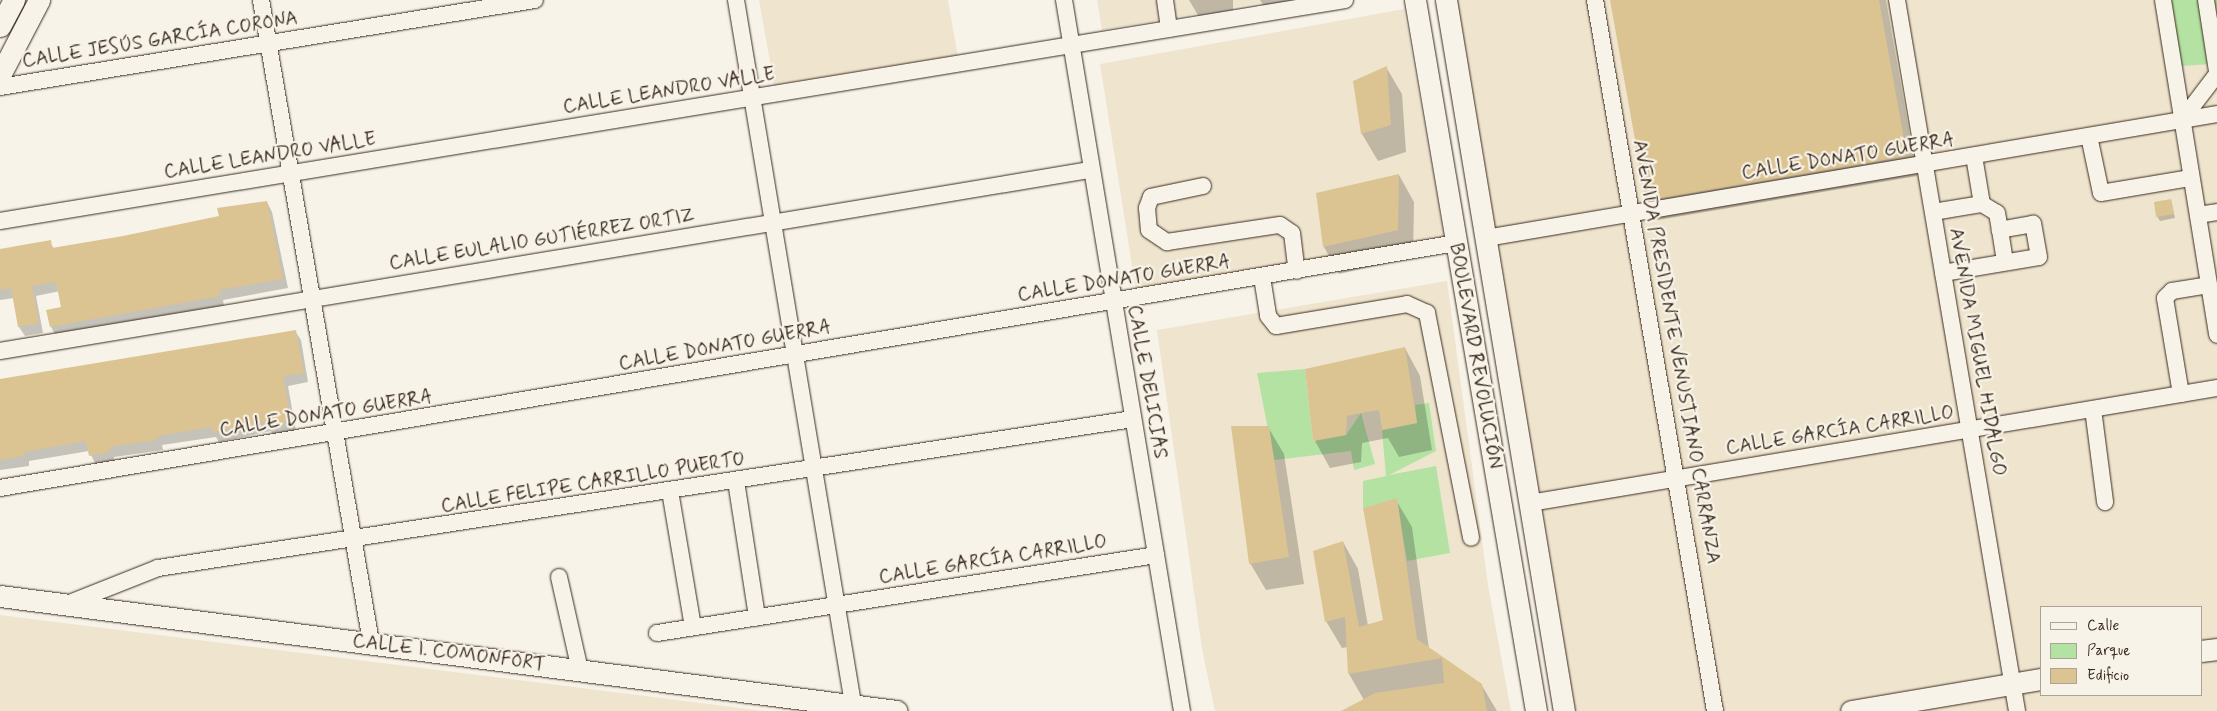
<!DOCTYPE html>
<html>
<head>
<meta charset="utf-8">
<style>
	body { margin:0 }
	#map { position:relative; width:2217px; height:711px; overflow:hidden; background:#f7f3e8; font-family:Mynerve,sans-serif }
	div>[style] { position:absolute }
	.built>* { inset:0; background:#efe5ce }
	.green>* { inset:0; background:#b3e2a2 }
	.shadow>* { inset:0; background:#0003 }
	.building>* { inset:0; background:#dcc392 }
	.roads { filter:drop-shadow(0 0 1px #3b2a1e) drop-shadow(0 0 1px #3b2a1e) }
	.minor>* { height:16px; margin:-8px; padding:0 8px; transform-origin:8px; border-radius:8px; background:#f7f3e8 }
	.major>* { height:21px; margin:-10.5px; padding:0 10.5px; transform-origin:10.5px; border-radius:10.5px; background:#f7f3e8 }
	span { translate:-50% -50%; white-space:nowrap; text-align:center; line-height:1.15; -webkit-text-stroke:4.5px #f7f3e8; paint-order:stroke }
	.street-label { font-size:19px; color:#3b2a1e }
	.legend { position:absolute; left:2040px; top:606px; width:162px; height:90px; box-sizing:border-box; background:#f7f3e8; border:1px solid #aca397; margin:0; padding:6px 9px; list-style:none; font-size:15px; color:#3b2a1e }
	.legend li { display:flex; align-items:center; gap:10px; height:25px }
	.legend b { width:25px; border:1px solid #aca397 }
</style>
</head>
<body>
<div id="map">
	<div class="built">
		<i style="clip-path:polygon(759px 0,948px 0,958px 58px,775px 90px)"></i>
		<i style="clip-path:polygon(1097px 0,1276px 0,1102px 30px)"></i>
		<i style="clip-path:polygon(evenodd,1438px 0,2217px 0,2217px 711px,1559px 711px,1438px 0,2041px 607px,2201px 607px,2201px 695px,2041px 695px,2041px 607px)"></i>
		<i style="clip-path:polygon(1404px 9px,1446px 247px,1137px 297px,1100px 64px)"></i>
		<i style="clip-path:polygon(1447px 281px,1488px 585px,1511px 711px,1215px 711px,1202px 649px,1157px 330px)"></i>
		<i style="clip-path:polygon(0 615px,764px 711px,0 711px)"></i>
	</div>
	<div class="green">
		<i style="clip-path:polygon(2170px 0,2217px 0,2217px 85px,2211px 64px,2181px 66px)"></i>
		<i style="clip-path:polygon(1305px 369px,1313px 441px,1346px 435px,1361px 413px,1375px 464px,1354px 470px,1351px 451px,1274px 460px,1257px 373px)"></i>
		<i style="clip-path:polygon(1429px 403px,1436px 451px,1389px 475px,1436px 466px,1450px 553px,1407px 561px,1397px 499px,1363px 508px,1363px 481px,1386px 476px,1382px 430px,1417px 423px,1415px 405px)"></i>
	</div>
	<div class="shadow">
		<i style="clip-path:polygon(1189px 0,1233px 0,1233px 19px,1202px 22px)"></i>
		<i style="clip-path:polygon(1260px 0,1312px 0,1268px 13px)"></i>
		<i style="clip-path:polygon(1611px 0,1886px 0,1917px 176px,1658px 220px,1647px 200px)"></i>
		<i style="clip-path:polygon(1386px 67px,1402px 94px,1406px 152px,1378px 161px,1362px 134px,1354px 82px)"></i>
		<i style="clip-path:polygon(1399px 175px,1414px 202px,1413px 257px,1339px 274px,1324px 247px,1317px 194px)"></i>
		<i style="clip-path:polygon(2171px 200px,2175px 218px,2160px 221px,2157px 216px)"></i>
		<i style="clip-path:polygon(267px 202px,272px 212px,288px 288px,223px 300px,224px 306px,56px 336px,51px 327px,63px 308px,60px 291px,36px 296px,43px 333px,25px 336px,19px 327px,14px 298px,0 300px,0 250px,50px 242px,54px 249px,123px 237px,220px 217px)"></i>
		<i style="clip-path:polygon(295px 331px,301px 340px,308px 382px,288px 386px,296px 431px,273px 435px,271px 431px,219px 442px,216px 437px,162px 445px,163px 450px,114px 457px,114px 462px,96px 465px,89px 451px,29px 461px,29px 466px,0 470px,0 380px)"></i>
		<i style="clip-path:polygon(1405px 348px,1420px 376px,1432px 450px,1399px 457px,1388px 438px,1362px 443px,1361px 462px,1330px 468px,1315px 441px)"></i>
		<i style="clip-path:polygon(1268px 427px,1284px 454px,1304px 584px,1266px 590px,1250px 563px)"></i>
		<i style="clip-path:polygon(1396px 500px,1412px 527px,1429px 649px,1481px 684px,1497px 711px,1346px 711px,1364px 700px,1349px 674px,1348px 647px,1342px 648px,1326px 621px,1343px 542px,1358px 569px,1368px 626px,1385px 621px)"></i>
	</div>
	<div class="building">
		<i style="clip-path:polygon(1610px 0,1879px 0,1907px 156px,1646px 201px)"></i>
		<i style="clip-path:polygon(1387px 66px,1391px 125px,1361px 134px,1353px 81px)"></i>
		<i style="clip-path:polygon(1399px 174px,1398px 230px,1323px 247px,1316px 193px)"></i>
		<i style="clip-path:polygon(2171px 199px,2174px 214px,2156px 217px,2154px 202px)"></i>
		<i style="clip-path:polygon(267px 201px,283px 279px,219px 290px,220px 296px,50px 327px,46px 310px,61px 307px,56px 282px,32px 286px,39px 323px,18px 327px,11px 288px,0 290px,0 249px,51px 240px,52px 248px,123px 236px,219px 216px,217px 208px)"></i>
		<i style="clip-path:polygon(296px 330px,304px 373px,283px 376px,291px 421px,266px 426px,265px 422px,212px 432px,211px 427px,157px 436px,158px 440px,109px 447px,110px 452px,89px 456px,86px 441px,24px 452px,25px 456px,0 460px,0 379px)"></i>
		<i style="clip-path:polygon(1405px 347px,1417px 423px,1382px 430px,1379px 410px,1361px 413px,1347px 416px,1346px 435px,1313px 441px,1305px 369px)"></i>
		<i style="clip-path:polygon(1231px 426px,1269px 426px,1289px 557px,1249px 564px)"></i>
		<i style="clip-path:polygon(1397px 498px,1417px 639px,1482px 684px,1487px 711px,1341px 711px,1375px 693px,1444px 683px,1442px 658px,1348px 674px,1345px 617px,1325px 622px,1313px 551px,1343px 541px,1359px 627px,1383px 620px,1363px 508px)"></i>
	</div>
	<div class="roads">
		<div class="minor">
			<i style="left:261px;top:0;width:651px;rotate:80.28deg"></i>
			<i style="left:736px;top:0;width:714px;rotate:80.56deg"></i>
			<i style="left:1064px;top:0;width:721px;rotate:80.58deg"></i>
			<i style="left:1165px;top:0;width:29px;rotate:82deg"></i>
			<i style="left:1595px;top:0;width:721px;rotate:80.42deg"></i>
			<i style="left:1897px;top:0;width:721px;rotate:80.42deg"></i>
			<i style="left:2163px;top:0;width:339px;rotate:80.8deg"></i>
			<i style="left:2206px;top:0;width:72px;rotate:81.2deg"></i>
			<i style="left:0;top:87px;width:542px;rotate:-9.24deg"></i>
			<i style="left:2182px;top:120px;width:58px;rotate:-52.7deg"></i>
			<i style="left:2089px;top:136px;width:58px;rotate:78.1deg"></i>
			<i style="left:2101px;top:193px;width:91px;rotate:-9.5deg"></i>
			<i style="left:1203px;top:186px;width:53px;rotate:168.1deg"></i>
			<i style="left:1151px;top:197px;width:12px;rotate:110deg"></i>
			<i style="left:1147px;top:208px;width:22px;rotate:85deg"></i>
			<i style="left:1149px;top:230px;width:22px;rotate:34deg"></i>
			<i style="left:1167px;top:242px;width:114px;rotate:-8.6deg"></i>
			<i style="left:1280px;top:225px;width:14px;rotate:34deg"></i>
			<i style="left:1292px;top:233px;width:38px;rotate:83deg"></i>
			<i style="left:1982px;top:204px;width:17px;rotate:31deg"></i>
			<i style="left:1997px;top:213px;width:17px;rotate:80deg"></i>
			<i style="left:1933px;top:212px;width:50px;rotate:-9.3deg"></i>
			<i style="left:1982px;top:204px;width:49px;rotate:-99.5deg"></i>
			<i style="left:2198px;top:215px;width:19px;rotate:-9deg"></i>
			<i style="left:0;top:221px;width:1363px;rotate:-9.33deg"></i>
			<i style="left:1486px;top:238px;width:741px;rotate:-9.63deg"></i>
			<i style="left:1943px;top:273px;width:97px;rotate:-9.5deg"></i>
			<i style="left:2039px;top:257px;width:34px;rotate:-100deg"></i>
			<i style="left:2033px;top:224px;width:34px;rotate:170deg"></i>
			<i style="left:2000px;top:230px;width:32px;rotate:81deg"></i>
			<i style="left:1262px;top:277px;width:39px;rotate:81deg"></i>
			<i style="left:1268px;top:316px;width:13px;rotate:51deg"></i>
			<i style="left:1276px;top:326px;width:133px;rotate:-9.5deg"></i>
			<i style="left:1407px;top:304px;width:22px;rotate:24deg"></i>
			<i style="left:1427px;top:313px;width:229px;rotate:78.9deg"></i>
			<i style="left:0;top:351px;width:1105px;rotate:-9.43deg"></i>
			<i style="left:2181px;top:394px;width:97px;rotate:-99.5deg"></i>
			<i style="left:2165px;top:298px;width:10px;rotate:-45deg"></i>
			<i style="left:2172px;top:291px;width:37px;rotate:-9deg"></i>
			<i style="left:2093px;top:409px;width:94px;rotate:82.6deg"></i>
			<i style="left:736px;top:481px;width:138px;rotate:81.2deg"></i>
			<i style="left:0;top:488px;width:1476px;rotate:-9.55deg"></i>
			<i style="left:670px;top:491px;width:138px;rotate:80.4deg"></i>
			<i style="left:1530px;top:503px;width:697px;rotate:-9.5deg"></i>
			<i style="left:559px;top:577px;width:95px;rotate:77.3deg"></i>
			<i style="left:67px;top:604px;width:98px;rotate:-21.6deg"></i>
			<i style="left:158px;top:568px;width:986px;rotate:-8.69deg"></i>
			<i style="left:657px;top:633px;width:505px;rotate:-8.88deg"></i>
		</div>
		<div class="major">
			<i style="left:1415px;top:0;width:721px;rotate:80.34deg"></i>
			<i style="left:1446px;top:0;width:721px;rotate:80.58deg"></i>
			<i style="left:0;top:26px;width:30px;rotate:-62deg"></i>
			<i style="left:0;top:75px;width:85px;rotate:-62.5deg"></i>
			<i style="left:0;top:596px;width:904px;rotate:7.31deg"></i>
			<i style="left:2201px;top:651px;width:16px;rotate:-7deg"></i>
			<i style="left:1851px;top:711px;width:193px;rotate:-9.6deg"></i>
		</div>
	</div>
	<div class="street-label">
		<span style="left:160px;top:40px;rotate:-9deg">CALLE JESÚS GARCÍA CORONA</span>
		<span style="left:669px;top:91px;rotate:-9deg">CALLE LEANDRO VALLE</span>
		<span style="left:270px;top:156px;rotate:-9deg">CALLE LEANDRO VALLE</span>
		<span style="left:1848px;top:157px;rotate:-9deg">CALLE DONATO GUERRA</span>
		<span style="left:542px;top:240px;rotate:-9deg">CALLE EULALIO GUTIÉRREZ ORTIZ</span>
		<span style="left:1124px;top:279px;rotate:-9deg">CALLE DONATO GUERRA</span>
		<span style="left:725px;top:346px;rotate:-10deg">CALLE DONATO GUERRA</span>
		<span style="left:1676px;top:352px;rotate:80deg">AVENIDA PRESIDENTE VENUSTIANO CARRANZA</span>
		<span style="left:1977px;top:352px;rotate:80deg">AVENIDA MIGUEL HIDALGO</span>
		<span style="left:1475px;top:356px;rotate:80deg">BOULEVARD REVOLUCIÓN</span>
		<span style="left:1147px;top:382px;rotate:80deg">CALLE DELICIAS</span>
		<span style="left:326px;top:414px;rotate:-9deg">CALLE DONATO GUERRA</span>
		<span style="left:1840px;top:431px;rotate:-9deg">CALLE GARCÍA CARRILLO</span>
		<span style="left:593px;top:483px;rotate:-9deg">CALLE FELIPE CARRILLO PUERTO</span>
		<span style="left:993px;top:560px;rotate:-9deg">CALLE GARCÍA CARRILLO</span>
		<span style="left:449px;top:653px;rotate:7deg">CALLE I. COMONFORT</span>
	</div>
	<ul class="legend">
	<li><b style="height:6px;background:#f7f3e8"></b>Calle</li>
	<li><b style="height:14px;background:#b3e2a2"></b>Parque</li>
	<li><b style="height:14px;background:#dcc392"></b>Edificio</li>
	</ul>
</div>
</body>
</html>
